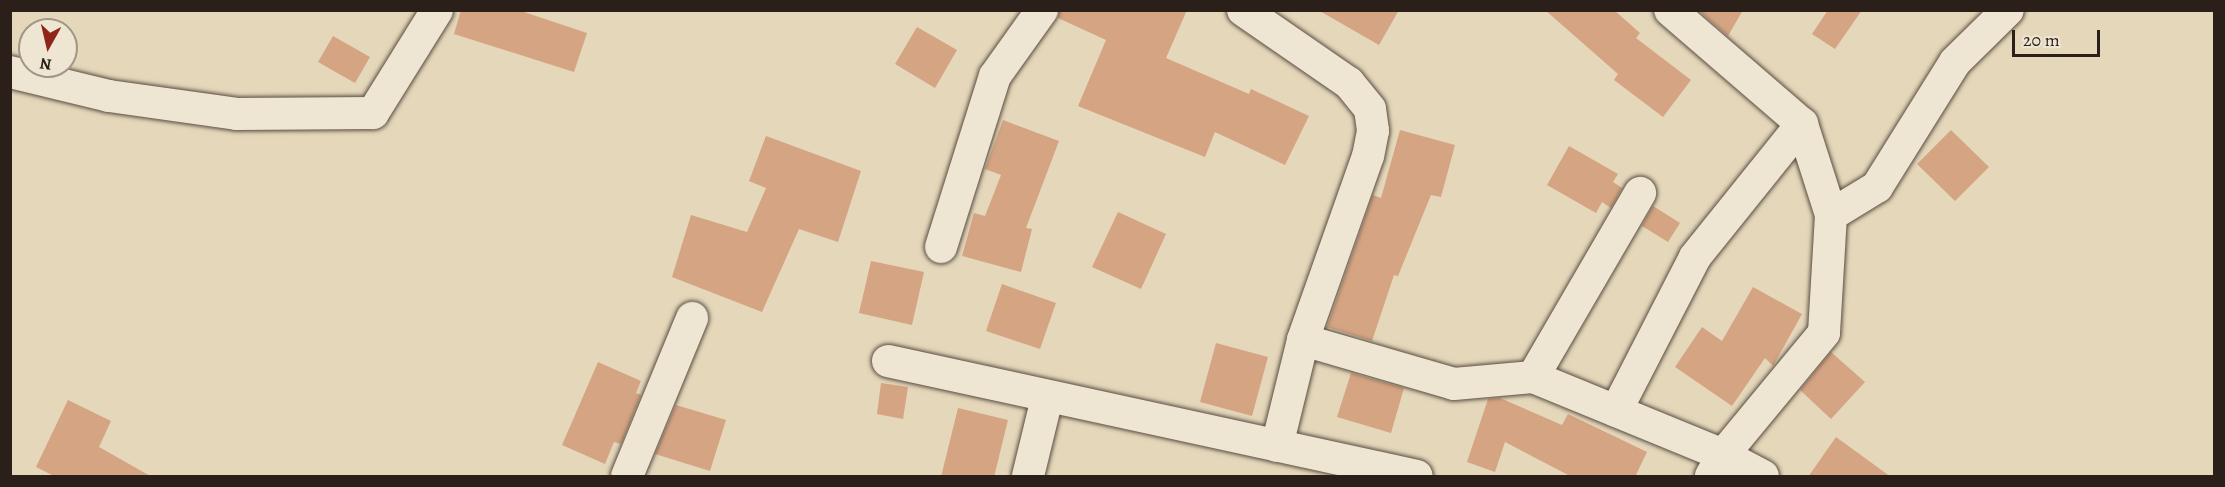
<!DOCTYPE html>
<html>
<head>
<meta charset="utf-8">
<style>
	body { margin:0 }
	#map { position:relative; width:2225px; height:487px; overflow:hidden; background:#e5d7ba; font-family:Alegreya,serif }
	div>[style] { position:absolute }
	.building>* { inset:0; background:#d5a483 }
	.roads { filter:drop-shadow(0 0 2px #594d41) drop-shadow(0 0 2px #594d41) }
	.minor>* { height:32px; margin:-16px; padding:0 16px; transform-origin:16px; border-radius:16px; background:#eee5d2 }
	span { translate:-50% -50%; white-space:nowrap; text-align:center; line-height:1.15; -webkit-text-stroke:6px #eee5d2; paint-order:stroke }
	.frame { position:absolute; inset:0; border:12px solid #2a1f19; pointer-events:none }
	.north { position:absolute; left:18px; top:18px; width:60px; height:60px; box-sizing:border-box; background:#eee5d2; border:2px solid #a09688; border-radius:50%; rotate:188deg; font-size:16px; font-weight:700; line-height:24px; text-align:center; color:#2a1f19 }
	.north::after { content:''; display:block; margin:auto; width:21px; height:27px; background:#8f2418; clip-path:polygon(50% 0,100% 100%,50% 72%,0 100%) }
	.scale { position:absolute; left:2012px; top:30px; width:88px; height:27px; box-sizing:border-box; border:3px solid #2a1f19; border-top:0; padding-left:8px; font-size:18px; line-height:21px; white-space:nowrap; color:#2a1f19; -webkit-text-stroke:4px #eee5d2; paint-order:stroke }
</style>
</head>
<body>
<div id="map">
	<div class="building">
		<i style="clip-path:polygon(461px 10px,518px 10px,587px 33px,574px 72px,454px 34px)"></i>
		<i style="clip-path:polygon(1060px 10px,1187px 10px,1166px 58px,1249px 94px,1251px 89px,1309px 116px,1285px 165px,1215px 132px,1205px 157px,1078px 106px,1106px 40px,1058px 18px)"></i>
		<i style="clip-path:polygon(1318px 10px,1399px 10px,1379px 45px)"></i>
		<i style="clip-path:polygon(1545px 10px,1614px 10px,1640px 33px,1636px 38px,1691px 80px,1663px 117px,1614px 80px,1618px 74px)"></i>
		<i style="clip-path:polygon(1698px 10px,1743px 10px,1728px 36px)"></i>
		<i style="clip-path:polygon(1828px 10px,1862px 10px,1835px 49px,1812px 34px)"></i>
		<i style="clip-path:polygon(917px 27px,957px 50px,935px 88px,895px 64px)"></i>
		<i style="clip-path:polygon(333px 36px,370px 57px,355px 83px,318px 62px)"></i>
		<i style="clip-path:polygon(1003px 120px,1059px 141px,1026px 228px,1032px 229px,1021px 272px,962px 256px,974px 213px,985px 216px,1001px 175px,985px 169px)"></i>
		<i style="clip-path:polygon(1400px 130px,1455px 145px,1441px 197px,1431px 195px,1398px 276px,1394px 275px,1372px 341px,1327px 327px,1373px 195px,1381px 198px)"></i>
		<i style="clip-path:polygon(1951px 130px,1989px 167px,1955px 201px,1917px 164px)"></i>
		<i style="clip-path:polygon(766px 136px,861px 171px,838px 242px,799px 229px,762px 312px,672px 277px,691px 215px,747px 232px,766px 188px,749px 181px)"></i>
		<i style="clip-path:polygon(1569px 146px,1618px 174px,1613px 182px,1622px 188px,1611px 208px,1602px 202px,1596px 213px,1547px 185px)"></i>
		<i style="clip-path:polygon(1653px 206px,1680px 223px,1668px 242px,1642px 226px)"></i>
		<i style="clip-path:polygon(1118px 212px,1166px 234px,1141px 289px,1092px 267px)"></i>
		<i style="clip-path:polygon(871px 261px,924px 272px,912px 325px,859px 313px)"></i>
		<i style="clip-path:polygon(1002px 284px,1056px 303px,1040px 349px,986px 331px)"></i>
		<i style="clip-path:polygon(1753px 287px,1802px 314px,1773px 366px,1765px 358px,1732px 406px,1675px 367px,1702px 327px,1722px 341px)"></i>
		<i style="clip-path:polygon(1216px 343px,1268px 357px,1252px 416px,1200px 402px)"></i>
		<i style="clip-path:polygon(1831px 352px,1865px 382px,1831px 419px,1800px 390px)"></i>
		<i style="clip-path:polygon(598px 362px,641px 381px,636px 393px,641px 395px,621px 444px,614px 442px,605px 464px,562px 445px)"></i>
		<i style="clip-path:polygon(1351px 373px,1404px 388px,1391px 433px,1337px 417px)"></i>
		<i style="clip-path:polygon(881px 383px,908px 387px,903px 419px,877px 414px)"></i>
		<i style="clip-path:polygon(1500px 398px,1562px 425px,1568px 414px,1647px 452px,1635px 477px,1572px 477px,1505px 442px,1495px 472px,1467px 462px,1488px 399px)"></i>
		<i style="clip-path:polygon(68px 400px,111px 421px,99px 447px,152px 477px,56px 477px,36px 467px)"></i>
		<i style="clip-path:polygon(676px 405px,726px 420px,710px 471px,655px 454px)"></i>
		<i style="clip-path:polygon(958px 408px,1008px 420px,994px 477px,941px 477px)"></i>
		<i style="clip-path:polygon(1836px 437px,1891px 477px,1808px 477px)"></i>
	</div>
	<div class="roads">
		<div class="minor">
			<i style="left:1243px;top:10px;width:129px;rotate:34.6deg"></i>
			<i style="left:1349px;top:83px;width:33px;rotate:51deg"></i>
			<i style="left:1370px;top:109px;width:22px;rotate:82deg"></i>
			<i style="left:1373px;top:131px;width:25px;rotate:101deg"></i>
			<i style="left:1368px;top:156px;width:195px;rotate:109.5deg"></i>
			<i style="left:1303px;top:340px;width:109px;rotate:103.8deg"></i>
			<i style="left:1670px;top:10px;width:174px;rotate:40.8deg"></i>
			<i style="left:1802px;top:124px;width:96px;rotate:72.3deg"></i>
			<i style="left:1831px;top:215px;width:118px;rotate:93.4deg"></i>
			<i style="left:1824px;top:333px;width:158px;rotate:129.6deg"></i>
			<i style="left:1723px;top:455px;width:24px;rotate:120deg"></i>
			<i style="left:10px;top:72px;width:102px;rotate:13.6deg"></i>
			<i style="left:109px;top:96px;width:129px;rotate:8deg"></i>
			<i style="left:237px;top:114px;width:136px;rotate:-0.4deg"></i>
			<i style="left:373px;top:113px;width:121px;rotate:-58.1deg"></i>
			<i style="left:1831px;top:215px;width:54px;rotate:-31.3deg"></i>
			<i style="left:1877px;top:187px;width:147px;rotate:-58deg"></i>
			<i style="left:1955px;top:62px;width:74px;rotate:-44.5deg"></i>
			<i style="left:941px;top:247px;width:179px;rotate:-72.5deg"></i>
			<i style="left:995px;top:76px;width:81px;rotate:-54.5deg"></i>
			<i style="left:1303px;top:340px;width:157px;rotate:16.2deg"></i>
			<i style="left:1454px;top:384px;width:79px;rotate:-5.1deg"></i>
			<i style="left:1533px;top:377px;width:205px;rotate:22.3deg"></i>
			<i style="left:1723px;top:455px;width:45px;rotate:27.7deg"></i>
			<i style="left:888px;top:361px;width:541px;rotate:12.26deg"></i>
			<i style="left:1533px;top:377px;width:213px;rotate:-59.8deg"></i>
			<i style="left:1616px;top:411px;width:173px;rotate:-62.8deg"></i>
			<i style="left:1695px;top:257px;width:171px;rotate:-51.2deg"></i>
			<i style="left:627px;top:476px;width:171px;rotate:-67.6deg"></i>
			<i style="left:1028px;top:476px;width:80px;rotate:-76.3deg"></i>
		</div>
	</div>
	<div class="frame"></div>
	<div class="north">N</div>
	<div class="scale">20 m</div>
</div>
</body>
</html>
